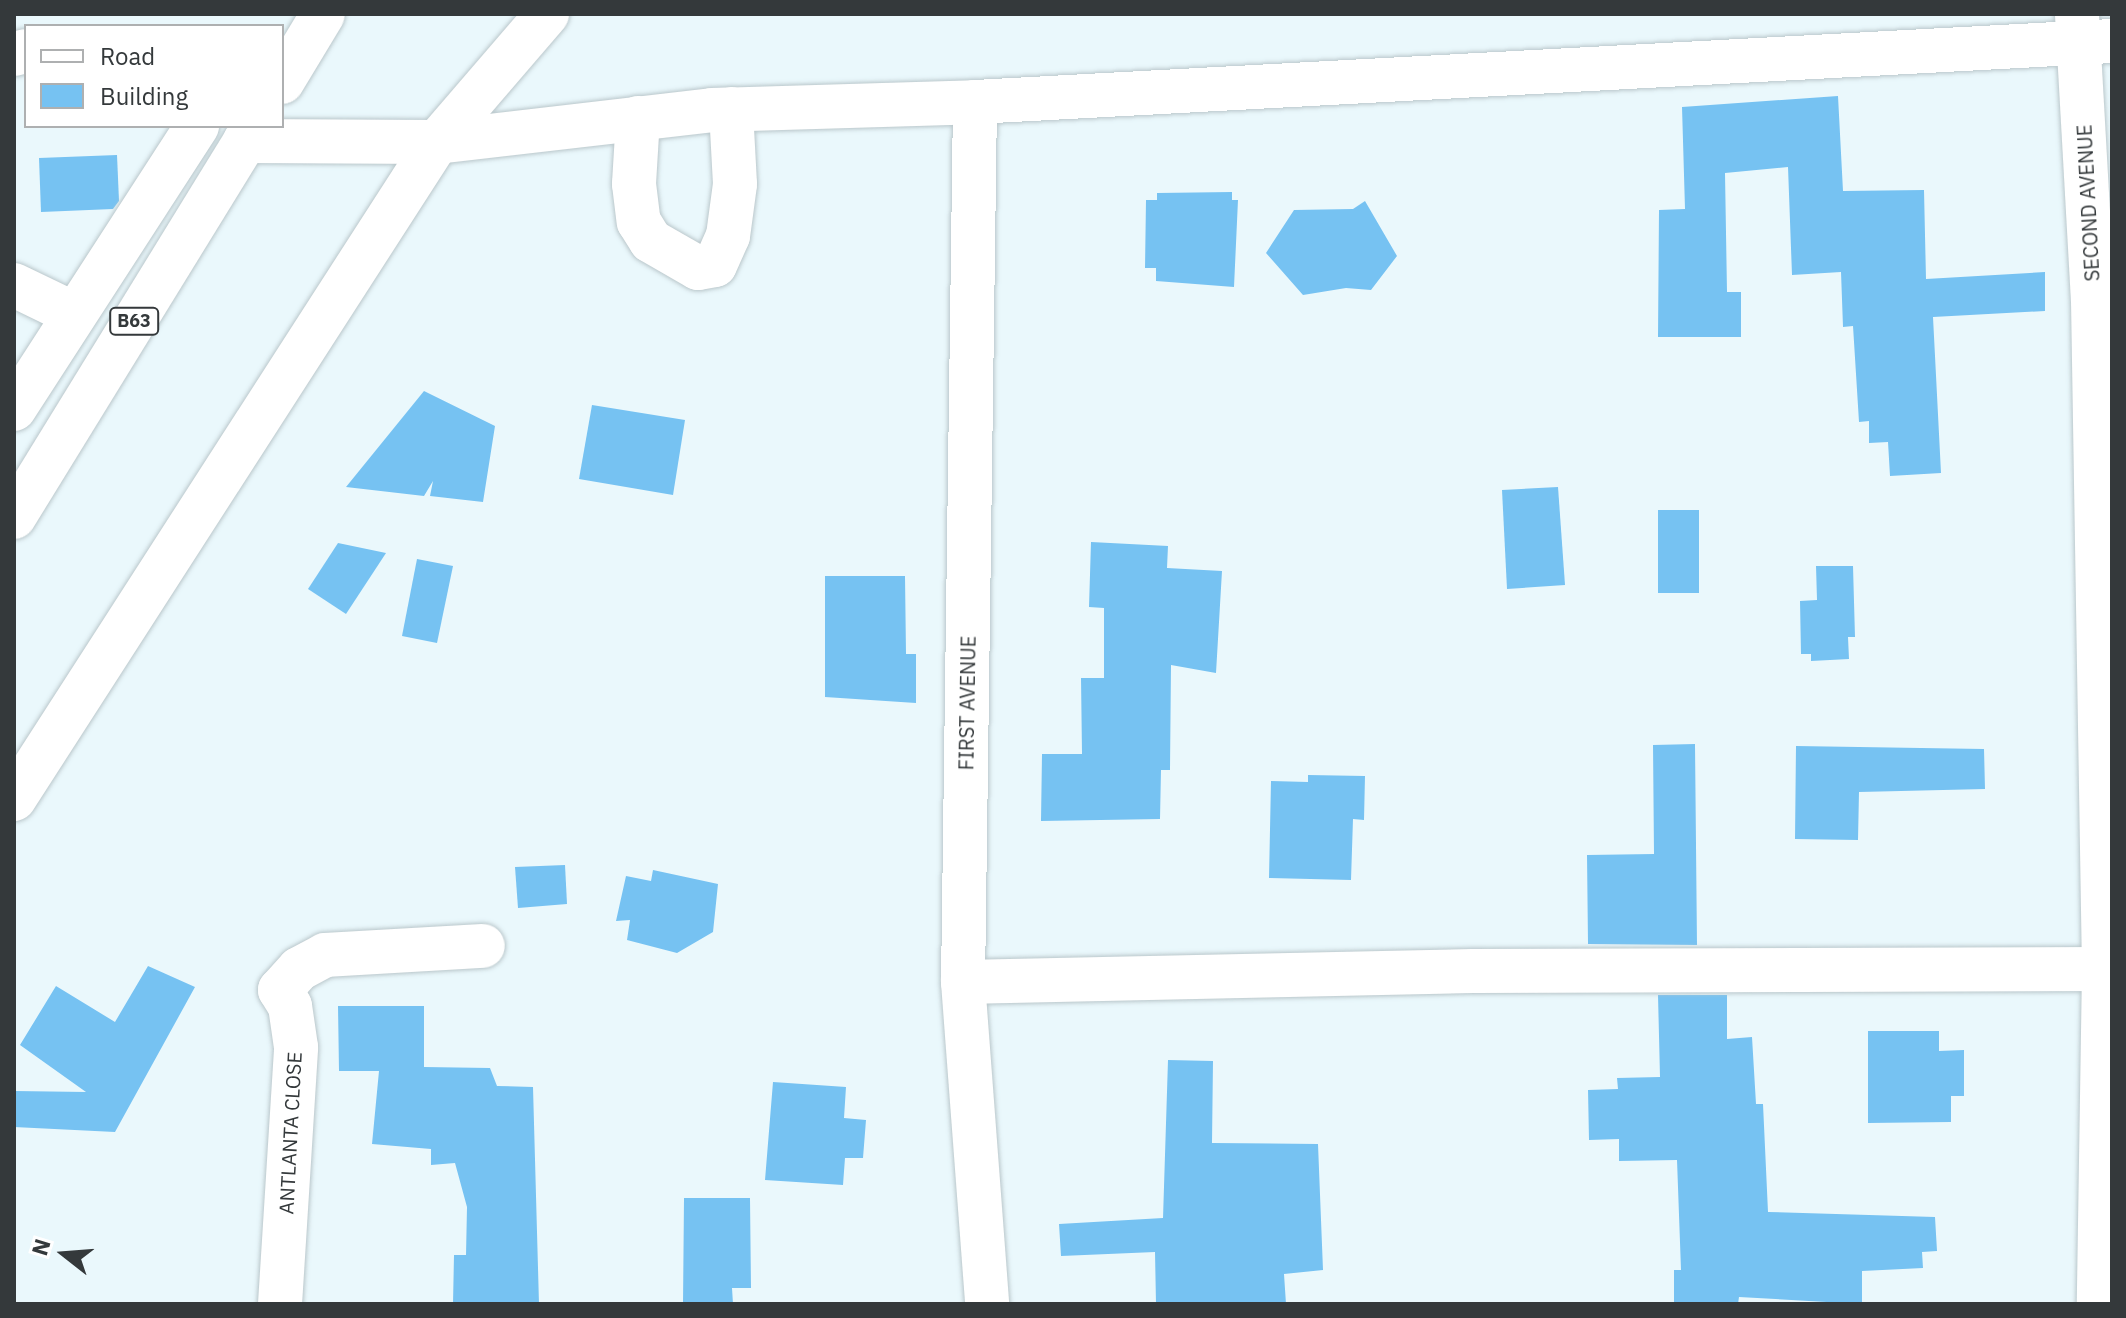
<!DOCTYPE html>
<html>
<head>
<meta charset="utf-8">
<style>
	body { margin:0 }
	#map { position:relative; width:2126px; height:1318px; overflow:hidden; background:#eaf8fc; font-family:"IBM Plex Sans",sans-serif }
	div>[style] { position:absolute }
	.building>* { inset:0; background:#76c2f2 }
	.roads { filter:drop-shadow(0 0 2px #bac7cb) drop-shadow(0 0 2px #bac7cb) }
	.minor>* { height:44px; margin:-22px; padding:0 22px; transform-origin:22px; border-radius:22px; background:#fff }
	.highway>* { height:44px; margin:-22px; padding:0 22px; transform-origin:22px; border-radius:22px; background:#fff }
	span { translate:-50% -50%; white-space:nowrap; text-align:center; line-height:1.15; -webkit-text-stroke:7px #fff; paint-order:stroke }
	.shield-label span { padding:2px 6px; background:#fff; border:2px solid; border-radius:6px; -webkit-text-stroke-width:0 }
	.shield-label { font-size:18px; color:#34393b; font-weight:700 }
	.street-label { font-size:20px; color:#34393b }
	.frame { position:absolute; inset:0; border:16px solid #34393b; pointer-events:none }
	.legend { position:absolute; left:24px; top:24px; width:260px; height:104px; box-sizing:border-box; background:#fff; border:2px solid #aeb0b1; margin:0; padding:10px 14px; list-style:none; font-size:24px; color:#34393b }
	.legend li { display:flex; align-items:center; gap:16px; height:40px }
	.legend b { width:40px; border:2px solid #aeb0b1 }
	.north { position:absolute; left:24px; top:1214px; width:80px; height:80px; -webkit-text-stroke:6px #fff; paint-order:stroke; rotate:287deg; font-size:22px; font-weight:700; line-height:32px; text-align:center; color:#34393b }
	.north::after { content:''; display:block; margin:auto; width:28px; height:36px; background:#34393b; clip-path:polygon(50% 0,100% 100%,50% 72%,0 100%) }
</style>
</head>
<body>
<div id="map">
	<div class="building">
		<i style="clip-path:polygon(1838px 96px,1843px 191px,1924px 190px,1926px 279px,2045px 272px,2045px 311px,1933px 317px,1941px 473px,1890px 476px,1888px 442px,1869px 443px,1869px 421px,1859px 422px,1853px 326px,1843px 327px,1841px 272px,1792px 275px,1788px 167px,1725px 173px,1727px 292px,1741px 292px,1741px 337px,1658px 337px,1659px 210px,1685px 209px,1682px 107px)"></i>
		<i style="clip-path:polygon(117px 155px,119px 201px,113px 209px,41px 212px,39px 158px)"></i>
		<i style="clip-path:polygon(1232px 192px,1232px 200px,1238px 200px,1234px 287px,1156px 281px,1156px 268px,1145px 268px,1146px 200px,1157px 200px,1157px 193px)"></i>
		<i style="clip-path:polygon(1365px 201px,1397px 256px,1371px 290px,1346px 288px,1303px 295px,1266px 253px,1294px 210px,1353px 209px)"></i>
		<i style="clip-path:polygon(424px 391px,495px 426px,483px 502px,430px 496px,433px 481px,424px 496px,346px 487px)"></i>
		<i style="clip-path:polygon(592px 405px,685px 420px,673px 495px,579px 479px)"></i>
		<i style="clip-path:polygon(1558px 487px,1565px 585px,1507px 589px,1502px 490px)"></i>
		<i style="clip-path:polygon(1658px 510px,1699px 510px,1699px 593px,1658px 593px)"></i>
		<i style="clip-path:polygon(1091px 542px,1168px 546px,1167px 568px,1222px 571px,1216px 673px,1171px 665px,1170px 770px,1161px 770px,1160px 819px,1041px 821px,1042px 754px,1082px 754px,1081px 678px,1104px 678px,1104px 608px,1089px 607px)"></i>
		<i style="clip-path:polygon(338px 543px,386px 553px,346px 614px,308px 589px)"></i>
		<i style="clip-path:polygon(417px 559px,453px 566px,437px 643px,402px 636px)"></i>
		<i style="clip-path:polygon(1816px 566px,1853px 566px,1855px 637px,1848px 637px,1849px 659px,1811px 661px,1811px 654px,1801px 654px,1800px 601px,1817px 600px)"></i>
		<i style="clip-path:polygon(825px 576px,905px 576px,906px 654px,916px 654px,916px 703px,825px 697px)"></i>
		<i style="clip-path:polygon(1695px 744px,1697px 945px,1588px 944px,1587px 855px,1654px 854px,1653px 745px)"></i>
		<i style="clip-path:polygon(1796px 746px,1984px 749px,1985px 789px,1859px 792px,1858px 840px,1795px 839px)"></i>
		<i style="clip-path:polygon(1308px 775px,1365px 776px,1364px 820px,1353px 819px,1351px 880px,1269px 878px,1271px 781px,1308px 782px)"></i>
		<i style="clip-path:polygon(565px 865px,567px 904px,518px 908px,515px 867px)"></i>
		<i style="clip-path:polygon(653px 870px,718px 884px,713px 932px,677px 953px,627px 940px,630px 920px,616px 921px,626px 876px,651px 881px)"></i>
		<i style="clip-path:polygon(148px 966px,195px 987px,115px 1132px,14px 1127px,14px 1091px,86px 1092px,20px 1045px,56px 986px,115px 1022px)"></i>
		<i style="clip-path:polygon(1658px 995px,1727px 995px,1727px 1039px,1752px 1037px,1756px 1104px,1763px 1104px,1768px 1212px,1935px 1217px,1937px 1251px,1922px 1252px,1923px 1268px,1862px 1271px,1862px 1304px,1739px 1297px,1738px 1304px,1674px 1304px,1674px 1270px,1681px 1270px,1677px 1160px,1619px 1161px,1619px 1139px,1589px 1140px,1588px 1090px,1618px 1089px,1617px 1078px,1660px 1077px)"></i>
		<i style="clip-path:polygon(338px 1006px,424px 1006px,424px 1067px,490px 1068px,497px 1086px,533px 1087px,539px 1304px,453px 1304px,454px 1255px,466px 1255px,467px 1207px,455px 1163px,431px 1165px,431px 1149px,372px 1144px,379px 1071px,339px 1071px)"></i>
		<i style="clip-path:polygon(1868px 1031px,1939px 1031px,1939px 1051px,1964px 1050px,1964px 1096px,1951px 1096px,1951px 1122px,1868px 1123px)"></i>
		<i style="clip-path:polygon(1168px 1060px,1213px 1061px,1212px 1143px,1318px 1144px,1323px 1270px,1284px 1274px,1286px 1304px,1156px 1304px,1155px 1252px,1061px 1256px,1059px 1224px,1163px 1218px)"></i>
		<i style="clip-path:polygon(773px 1082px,846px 1087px,844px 1118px,866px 1120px,863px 1158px,845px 1158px,843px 1185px,765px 1180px)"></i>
		<i style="clip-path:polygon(684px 1198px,750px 1198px,751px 1288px,732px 1288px,733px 1304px,683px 1304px)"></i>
	</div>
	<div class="roads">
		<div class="minor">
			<i style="left:2077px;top:15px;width:285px;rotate:86.8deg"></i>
			<i style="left:2093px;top:300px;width:669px;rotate:89.06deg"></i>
			<i style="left:2104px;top:969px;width:335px;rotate:90.9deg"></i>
			<i style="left:14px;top:54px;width:12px;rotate:-14deg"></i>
			<i style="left:975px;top:102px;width:880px;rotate:90.78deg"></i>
			<i style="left:963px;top:982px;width:323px;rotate:85.7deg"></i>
			<i style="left:638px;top:118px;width:66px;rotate:93.5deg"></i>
			<i style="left:634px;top:184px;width:38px;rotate:83deg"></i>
			<i style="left:639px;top:222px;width:22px;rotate:58deg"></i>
			<i style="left:651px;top:241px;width:54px;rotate:29.9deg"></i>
			<i style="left:698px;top:268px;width:17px;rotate:-10deg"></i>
			<i style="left:715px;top:265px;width:32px;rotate:-66deg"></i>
			<i style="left:728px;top:236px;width:52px;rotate:-82.3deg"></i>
			<i style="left:735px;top:184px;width:75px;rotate:-93.1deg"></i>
			<i style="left:245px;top:141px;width:192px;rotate:0.3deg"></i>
			<i style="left:437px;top:142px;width:277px;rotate:-6.6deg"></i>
			<i style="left:712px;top:110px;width:263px;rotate:-1.7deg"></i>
			<i style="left:975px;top:102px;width:1139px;rotate:-3.07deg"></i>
			<i style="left:14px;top:285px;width:67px;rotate:25.8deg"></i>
			<i style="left:14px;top:409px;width:337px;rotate:-57.1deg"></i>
			<i style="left:14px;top:799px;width:781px;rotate:-57.23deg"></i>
			<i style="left:437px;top:142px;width:169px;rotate:-49.3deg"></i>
			<i style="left:963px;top:982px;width:510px;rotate:-1.24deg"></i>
			<i style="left:1473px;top:971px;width:631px;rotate:-0.18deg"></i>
			<i style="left:280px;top:1304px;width:257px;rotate:-86.4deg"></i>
			<i style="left:296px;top:1047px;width:41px;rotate:-98.3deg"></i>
			<i style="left:290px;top:1006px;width:19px;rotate:-122deg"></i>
			<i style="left:280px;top:990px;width:28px;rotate:-48deg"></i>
			<i style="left:299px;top:969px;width:30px;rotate:-28deg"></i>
			<i style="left:325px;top:955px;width:158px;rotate:-3.3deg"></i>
		</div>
		<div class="highway">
			<i style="left:282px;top:82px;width:79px;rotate:-58.9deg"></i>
			<i style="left:14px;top:517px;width:459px;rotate:-58.4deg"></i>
		</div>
	</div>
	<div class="shield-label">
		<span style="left:134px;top:321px">B63</span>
	</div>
	<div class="street-label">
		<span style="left:2088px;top:203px;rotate:-93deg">SECOND AVENUE</span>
		<span style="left:967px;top:703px;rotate:-89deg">FIRST AVENUE</span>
		<span style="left:290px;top:1133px;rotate:-87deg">ANTLANTA CLOSE</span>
	</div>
	<div class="frame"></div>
	<ul class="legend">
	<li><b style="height:10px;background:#fff"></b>Road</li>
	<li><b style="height:22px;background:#76c2f2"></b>Building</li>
	</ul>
	<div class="north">N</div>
</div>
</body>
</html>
